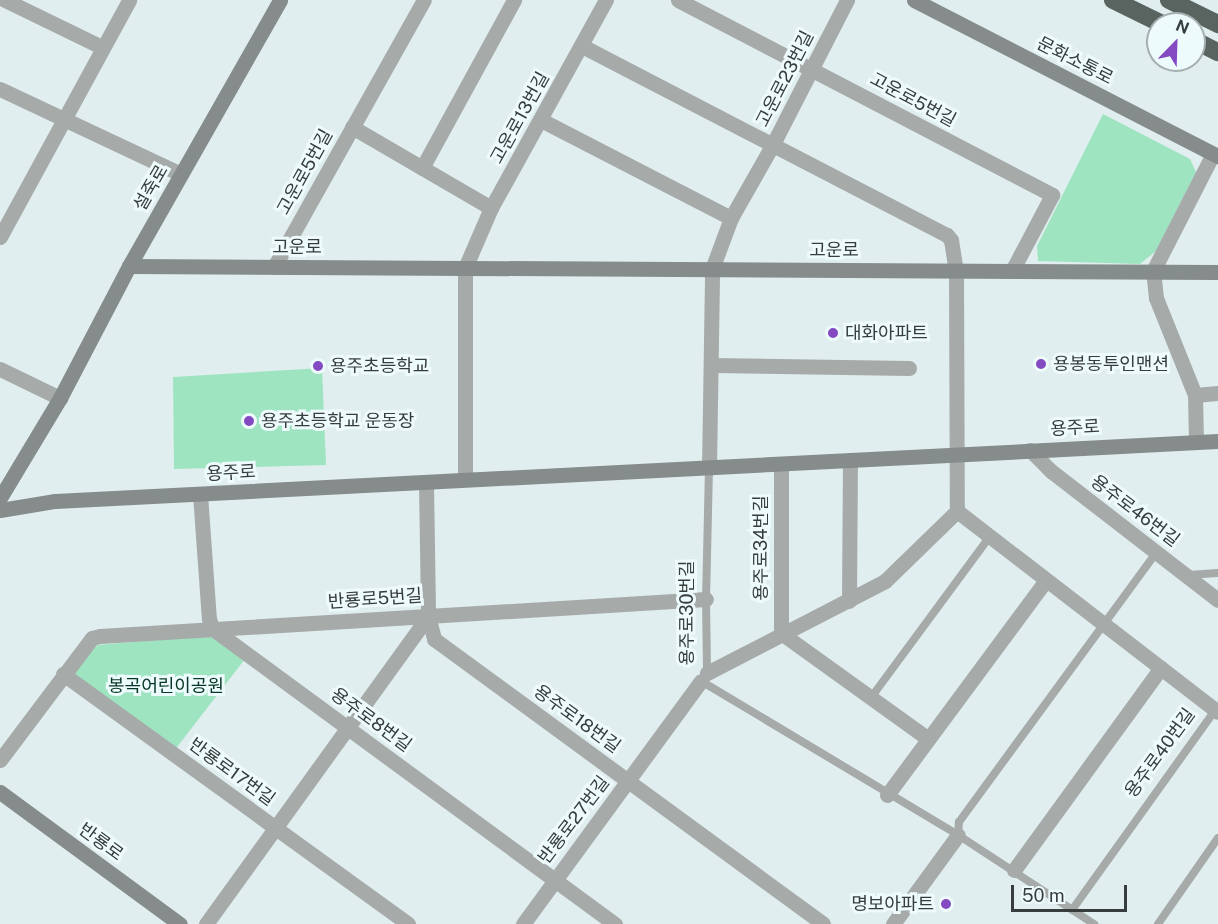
<!DOCTYPE html>
<html>
<head>
<meta charset="utf-8">
<style>
	body { margin:0 }
	#map { position:relative; width:1218px; height:924px; overflow:hidden; background:#e1eeef; font-family:"Public Sans","Noto Sans KR",sans-serif }
	div>[style] { position:absolute }
	.green>* { inset:0; background:#9ee4c1 }
	.lane>* { height:8px; margin:-4px; padding:0 4px; transform-origin:4px; border-radius:4px; background:#a6abaa }
	.street>* { height:15px; margin:-7.5px; padding:0 7.5px; transform-origin:7.5px; border-radius:7.5px; background:#a6abaa }
	.secondary>* { height:15px; margin:-7.5px; padding:0 7.5px; transform-origin:7.5px; border-radius:7.5px; background:#858c8b }
	.highway>* { height:18px; margin:-9px; padding:0 9px; transform-origin:9px; border-radius:9px; background:#596461 }
	.dots>* { width:16px; height:16px; translate:-50% -50%; box-sizing:border-box; border:3px solid #eefbfc; border-radius:50% }
	span { translate:-50% -50%; white-space:nowrap; text-align:center; line-height:1.15; -webkit-text-stroke:6px #eefbfc; paint-order:stroke }
	.street-label { font-size:18px; color:#373c3c }
	.poi-label { font-size:18px; color:#373c3c }
	.left { translate:0 -50%; text-align:left }
	.right { translate:-100% -50%; text-align:right }
	.park-label { font-size:18px; color:#063624 }
	.north { position:absolute; left:1146px; top:12px; width:60px; height:60px; box-sizing:border-box; background:#eefbfc; border:2px solid #a5afaf; border-radius:50%; rotate:23deg; font-size:16px; font-weight:700; line-height:24px; text-align:center; color:#373c3c }
	.north::after { content:''; display:block; margin:auto; width:21px; height:27px; background:#844ac1; clip-path:polygon(50% 0,100% 100%,50% 72%,0 100%) }
	.scale { position:absolute; left:1011px; top:885px; width:116px; height:27px; box-sizing:border-box; border:3px solid #373c3c; border-top:0; padding-left:8px; font-size:18px; line-height:21px; white-space:nowrap; color:#373c3c; -webkit-text-stroke:4px #eefbfc; paint-order:stroke }
</style>
</head>
<body>
<div id="map">
	<div class="green">
		<i style="clip-path:polygon(1103px 114px,1190px 159px,1196px 172px,1156px 251px,1140px 264px,1038px 261px,1037px 246px)"></i>
		<i style="clip-path:polygon(322px 368px,326px 465px,174px 469px,173px 377px)"></i>
		<i style="clip-path:polygon(213px 635px,245px 659px,174px 751px,71px 673px,88px 653px,98px 645px)"></i>
	</div>
	<div class="lane">
		<i style="left:709px;top:468px;width:131px;rotate:91.3deg"></i>
		<i style="left:706px;top:599px;width:74px;rotate:89.2deg"></i>
		<i style="left:707px;top:673px;width:10px;rotate:127deg"></i>
		<i style="left:701px;top:681px;width:300px;rotate:30.9deg"></i>
		<i style="left:958px;top:835px;width:163px;rotate:33.2deg"></i>
		<i style="left:1188px;top:575px;width:30px;rotate:-4deg"></i>
		<i style="left:870px;top:699px;width:202px;rotate:-53.6deg"></i>
		<i style="left:958px;top:835px;width:13px;rotate:-86deg"></i>
		<i style="left:959px;top:822px;width:333px;rotate:-53.8deg"></i>
		<i style="left:1072px;top:910px;width:246px;rotate:-54.4deg"></i>
		<i style="left:1158px;top:924px;width:105px;rotate:-55.1deg"></i>
	</div>
	<div class="street">
		<i style="left:5px;top:0;width:108px;rotate:25.9deg"></i>
		<i style="left:678px;top:0;width:422px;rotate:27.5deg"></i>
		<i style="left:1052px;top:195px;width:86px;rotate:117.8deg"></i>
		<i style="left:582px;top:46px;width:411px;rotate:27.4deg"></i>
		<i style="left:947px;top:235px;width:6px;rotate:51deg"></i>
		<i style="left:951px;top:240px;width:30px;rotate:81deg"></i>
		<i style="left:956px;top:270px;width:241px;rotate:89.8deg"></i>
		<i style="left:957px;top:511px;width:329px;rotate:37.6deg"></i>
		<i style="left:0;top:89px;width:200px;rotate:25.2deg"></i>
		<i style="left:541px;top:120px;width:214px;rotate:27.3deg"></i>
		<i style="left:352px;top:127px;width:161px;rotate:30.2deg"></i>
		<i style="left:422px;top:168px;width:192px;rotate:-61.3deg"></i>
		<i style="left:0;top:237px;width:270px;rotate:-61.4deg"></i>
		<i style="left:274px;top:267px;width:306px;rotate:-60.7deg"></i>
		<i style="left:712px;top:365px;width:197px;rotate:0.9deg"></i>
		<i style="left:0;top:369px;width:67px;rotate:25.8deg"></i>
		<i style="left:1195px;top:395px;width:105px;rotate:-111.9deg"></i>
		<i style="left:1156px;top:298px;width:27px;rotate:-96deg"></i>
		<i style="left:1153px;top:271px;width:131px;rotate:-62.9deg"></i>
		<i style="left:1196px;top:442px;width:47px;rotate:-91.2deg"></i>
		<i style="left:1195px;top:395px;width:23px;rotate:-5deg"></i>
		<i style="left:1030px;top:450px;width:30px;rotate:45deg"></i>
		<i style="left:1051px;top:471px;width:211px;rotate:37.7deg"></i>
		<i style="left:781px;top:464px;width:169px;rotate:90deg"></i>
		<i style="left:709px;top:468px;width:199px;rotate:-89.1deg"></i>
		<i style="left:712px;top:269px;width:54px;rotate:-69.6deg"></i>
		<i style="left:731px;top:218px;width:85px;rotate:-60.4deg"></i>
		<i style="left:773px;top:144px;width:162px;rotate:-62.8deg"></i>
		<i style="left:465px;top:479px;width:211px;rotate:-90deg"></i>
		<i style="left:465px;top:268px;width:65px;rotate:-66.6deg"></i>
		<i style="left:491px;top:208px;width:238px;rotate:-61.1deg"></i>
		<i style="left:426px;top:483px;width:133px;rotate:89.1deg"></i>
		<i style="left:428px;top:616px;width:24px;rotate:75deg"></i>
		<i style="left:434px;top:639px;width:482px;rotate:36.2deg"></i>
		<i style="left:200px;top:494px;width:125px;rotate:85.9deg"></i>
		<i style="left:209px;top:619px;width:11px;rotate:68deg"></i>
		<i style="left:213px;top:629px;width:499px;rotate:36.3deg"></i>
		<i style="left:849px;top:601px;width:141px;rotate:-89.6deg"></i>
		<i style="left:781px;top:633px;width:180px;rotate:35.7deg"></i>
		<i style="left:707px;top:673px;width:200px;rotate:-27.3deg"></i>
		<i style="left:885px;top:581px;width:100px;rotate:-44.2deg"></i>
		<i style="left:63px;top:674px;width:426px;rotate:35.9deg"></i>
		<i style="left:0;top:760px;width:153px;rotate:-53deg"></i>
		<i style="left:92px;top:638px;width:8px;rotate:-14deg"></i>
		<i style="left:100px;top:636px;width:607px;rotate:-3.49deg"></i>
		<i style="left:887px;top:795px;width:267px;rotate:-53.5deg"></i>
		<i style="left:1014px;top:870px;width:250px;rotate:-54deg"></i>
		<i style="left:206px;top:924px;width:380px;rotate:-54.2deg"></i>
		<i style="left:523px;top:924px;width:301px;rotate:-53.8deg"></i>
		<i style="left:893px;top:924px;width:110px;rotate:-53.9deg"></i>
	</div>
	<div class="secondary">
		<i style="left:914px;top:0;width:342px;rotate:27.2deg"></i>
		<i style="left:129px;top:266px;width:1089px;rotate:0.32deg"></i>
		<i style="left:0;top:498px;width:117px;rotate:-59deg"></i>
		<i style="left:60px;top:398px;width:149px;rotate:-62.4deg"></i>
		<i style="left:129px;top:266px;width:306px;rotate:-60.4deg"></i>
		<i style="left:0;top:510px;width:56px;rotate:-9.3deg"></i>
		<i style="left:55px;top:501px;width:1165px;rotate:-2.95deg"></i>
		<i style="left:0;top:792px;width:223px;rotate:36.3deg"></i>
	</div>
	<div class="highway">
		<i style="left:1113px;top:0;width:55px;rotate:26.1deg"></i>
		<i style="left:1169px;top:0;width:55px;rotate:26.1deg"></i>
		<i style="left:1194px;top:40px;width:27px;rotate:27deg"></i>
	</div>
	<div class="dots">
		<i style="left:833px;top:333px;background:#844ac1"></i>
		<i style="left:1041px;top:364px;background:#844ac1"></i>
		<i style="left:318px;top:366px;background:#844ac1"></i>
		<i style="left:249px;top:421px;background:#844ac1"></i>
		<i style="left:946px;top:904px;background:#844ac1"></i>
	</div>
	<div class="street-label">
		<span style="left:1075px;top:61px;rotate:27deg">문화소통로</span>
		<span style="left:785px;top:79px;rotate:-63deg">고운로23번길</span>
		<span style="left:913px;top:100px;rotate:28deg">고운로5번길</span>
		<span style="left:520px;top:118px;rotate:-61deg">고운로13번길</span>
		<span style="left:305px;top:172px;rotate:-61deg">고운로5번길</span>
		<span style="left:151px;top:188px;rotate:-60deg">설죽로</span>
		<span style="left:297px;top:247px">고운로</span>
		<span style="left:834px;top:250px">고운로</span>
		<span style="left:1075px;top:428px;rotate:-3deg">용주로</span>
		<span style="left:231px;top:473px;rotate:-3deg">용주로</span>
		<span style="left:1135px;top:511px;rotate:37deg">용주로46번길</span>
		<span style="left:761px;top:548px;rotate:-90deg">용주로34번길</span>
		<span style="left:375px;top:599px;rotate:-4deg">반룡로5번길</span>
		<span style="left:687px;top:613px;rotate:-90deg">용주로30번길</span>
		<span style="left:577px;top:719px;rotate:36deg">용주로18번길</span>
		<span style="left:371px;top:720px;rotate:36deg">용주로8번길</span>
		<span style="left:1160px;top:753px;rotate:-54deg">용주로40번길</span>
		<span style="left:232px;top:772px;rotate:36deg">반룡로17번길</span>
		<span style="left:574px;top:820px;rotate:-53deg">반룡로27번길</span>
		<span style="left:101px;top:842px;rotate:36deg">반룡로</span>
	</div>
	<div class="poi-label">
		<span class="left" style="left:845px;top:333px">대화아파트</span>
		<span class="left" style="left:1053px;top:364px">용봉동투인맨션</span>
		<span class="left" style="left:330px;top:366px">용주초등학교</span>
		<span class="left" style="left:261px;top:421px">용주초등학교 운동장</span>
		<span class="right" style="left:934px;top:904px">명보아파트</span>
	</div>
	<div class="park-label">
		<span style="left:166px;top:686px">봉곡어린이공원</span>
	</div>
	<div class="north">N</div>
	<div class="scale">50 m</div>
</div>
</body>
</html>
